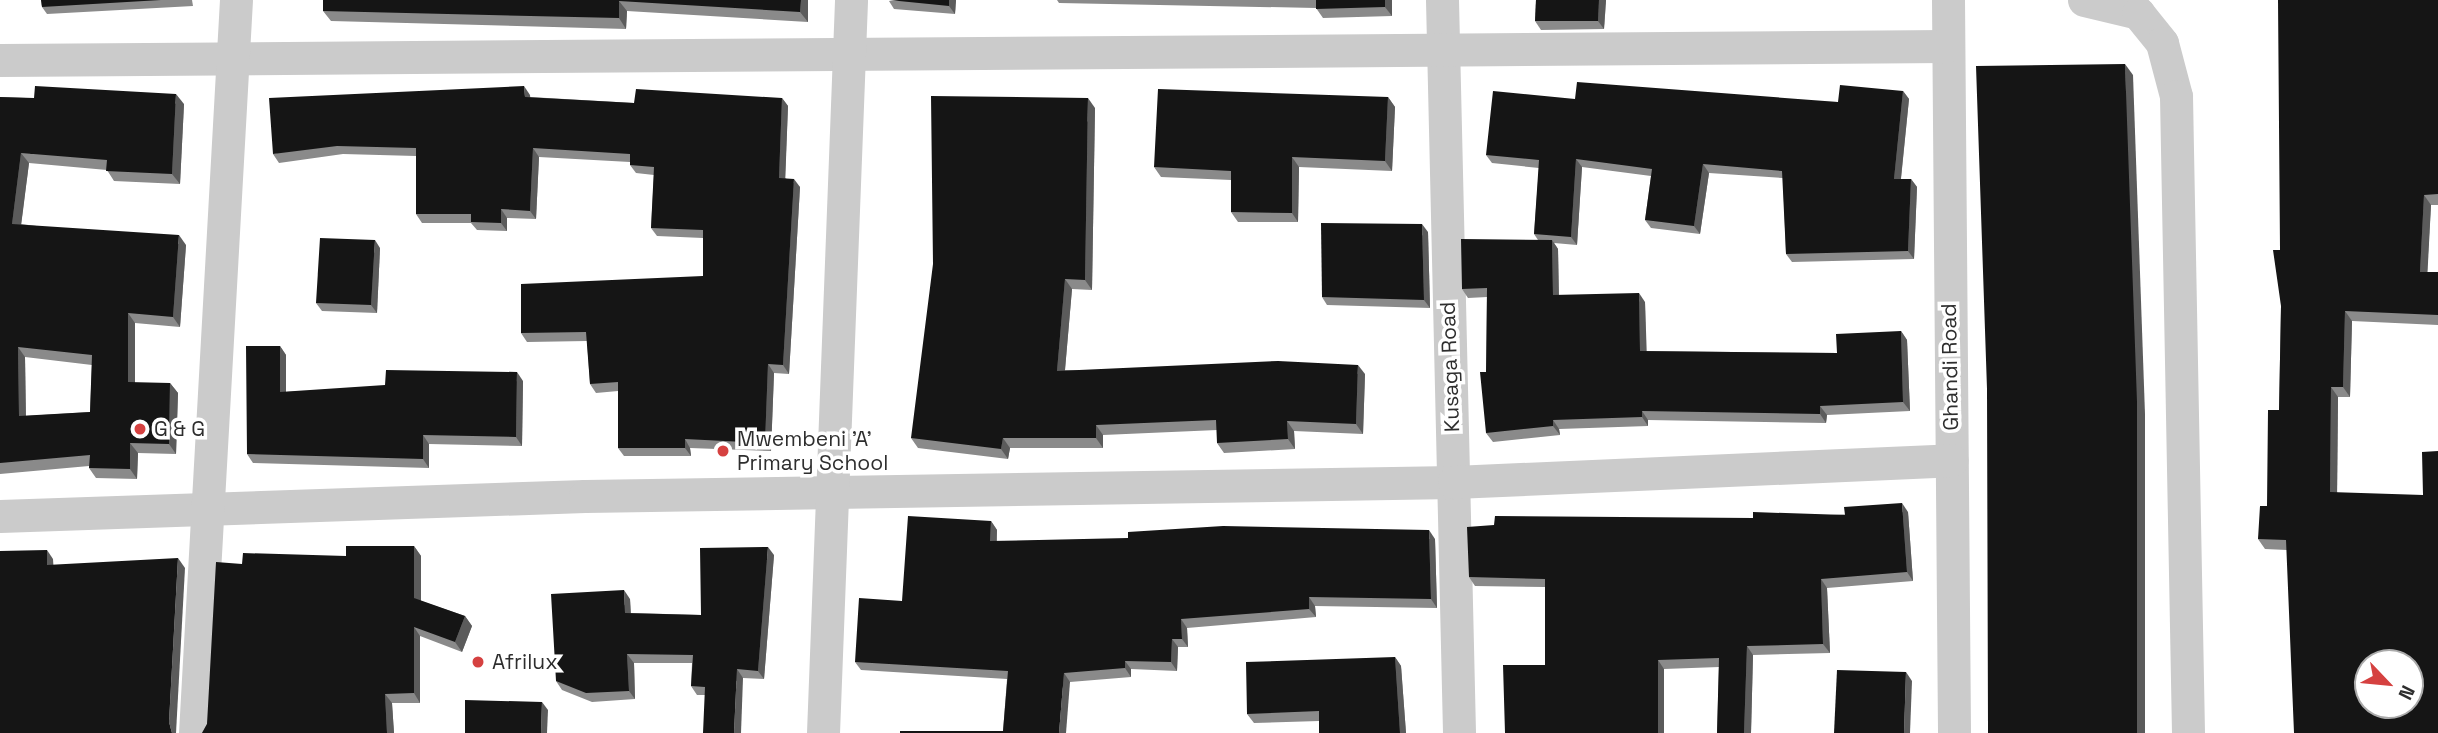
<!DOCTYPE html>
<html>
<head>
<meta charset="utf-8">
<style>
	body { margin:0 }
	#map { position:relative; width:2438px; height:733px; overflow:hidden; background:#fff; font-family:"Space Grotesk",sans-serif }
	div>[style] { position:absolute }
	.minor>* { height:33px; margin:-16.5px; padding:0 16.5px; transform-origin:16.5px; border-radius:16.5px; background:#cbcbcb }
	.wall>* { inset:0; background:#8a8a8a }
	.shaded-wall>* { inset:0; background:#5b5b5b }
	.building>* { inset:0; background:#151515 }
	.dots>* { width:19px; height:19px; translate:-50% -50%; box-sizing:border-box; border:4px solid #fff; border-radius:50% }
	span { translate:-50% -50%; white-space:nowrap; text-align:center; line-height:1.15; -webkit-text-stroke:7px #fff; paint-order:stroke }
	.street-label { font-size:21px; color:#2e2e2e }
	.poi-label { font-size:21px; color:#2e2e2e }
	.left { translate:0 -50%; text-align:left }
	.north { position:absolute; left:2354px; top:649px; width:70px; height:70px; box-sizing:border-box; background:#fff; border:2px solid #ababab; border-radius:50%; rotate:116deg; font-size:19px; font-weight:700; line-height:28px; text-align:center; color:#2e2e2e }
	.north::after { content:''; display:block; margin:auto; width:24px; height:32px; background:#d54140; clip-path:polygon(50% 0,100% 100%,50% 72%,0 100%) }
</style>
</head>
<body>
<div id="map">
	<div class="minor">
		<i style="left:1442px;top:0;width:733px;rotate:88.67deg"></i>
		<i style="left:1948px;top:0;width:733px;rotate:89.53deg"></i>
		<i style="left:2084px;top:0;width:56px;rotate:13.5deg"></i>
		<i style="left:2138px;top:13px;width:38px;rotate:51deg"></i>
		<i style="left:2162px;top:43px;width:55px;rotate:75.2deg"></i>
		<i style="left:2176px;top:96px;width:637px;rotate:88.92deg"></i>
		<i style="left:0;top:60px;width:1947px;rotate:-0.41deg"></i>
		<i style="left:0;top:516px;width:585px;rotate:-1.96deg"></i>
		<i style="left:585px;top:496px;width:869px;rotate:-0.92deg"></i>
		<i style="left:1454px;top:482px;width:498px;rotate:-2.5deg"></i>
		<i style="left:195px;top:733px;width:734px;rotate:-86.8deg"></i>
		<i style="left:823px;top:733px;width:734px;rotate:-87.81deg"></i>
	</div>
	<div class="wall">
		<i style="clip-path:polygon(41px 0,192px 0,193px 6px,47px 14px,42px 7px)"></i>
		<i style="clip-path:polygon(323px 0,808px 0,808px 22px,627px 11px,626px 29px,331px 21px,323px 11px)"></i>
		<i style="clip-path:polygon(956px 0,955px 14px,894px 9px,889px 1px)"></i>
		<i style="clip-path:polygon(1057px 0,1392px 0,1392px 16px,1323px 18px,1316px 8px,1059px 3px)"></i>
		<i style="clip-path:polygon(1536px 0,1606px 0,1604px 29px,1541px 30px,1535px 21px)"></i>
		<i style="clip-path:polygon(2438px 0,2438px 205px,2431px 205px,2427px 272px,2438px 272px,2438px 325px,2352px 321px,2350px 397px,2338px 397px,2337px 492px,2438px 733px,2287px 550px,2265px 549px,2258px 539px,2267px 506px,2279px 410px,2281px 306px,2280px 250px)"></i>
		<i style="clip-path:polygon(1903px 91px,1909px 99px,1901px 179px,1911px 179px,1917px 187px,1914px 259px,1792px 262px,1786px 254px,1783px 178px,1709px 173px,1700px 234px,1651px 228px,1645px 220px,1651px 176px,1582px 167px,1577px 245px,1554px 243px,1558px 249px,1559px 295px,1645px 302px,1646px 351px,1837px 353px,1901px 331px,1907px 340px,1910px 411px,1827px 415px,1826px 423px,1648px 420px,1648px 426px,1559px 429px,1560px 435px,1493px 442px,1486px 433px,1487px 297px,1468px 298px,1462px 289px,1538px 240px,1534px 234px,1539px 168px,1492px 163px,1486px 155px,1575px 99px,1838px 102px)"></i>
		<i style="clip-path:polygon(530px 95px,530px 97px,634px 103px,782px 98px,788px 106px,785px 178px,800px 187px,789px 374px,774px 373px,771px 451px,690px 448px,691px 456px,624px 456px,618px 448px,618px 391px,596px 393px,590px 384px,587px 341px,527px 342px,521px 333px,703px 276px,703px 238px,657px 236px,651px 228px,654px 175px,636px 173px,630px 165px,630px 162px,539px 157px,536px 219px,507px 218px,507px 231px,477px 230px,471px 223px,422px 223px,416px 214px,416px 156px,343px 154px,279px 163px,273px 154px)"></i>
		<i style="clip-path:polygon(evenodd,0 97px,184px 104px,180px 184px,114px 181px,107px 170px,29px 163px,21px 224px,186px 245px,180px 327px,135px 323px,135px 383px,170px 383px,178px 393px,176px 454px,138px 453px,137px 479px,96px 478px,89px 468px,89px 466px,0 474px,0 97px,25px 357px,92px 365px,90px 412px,26px 416px,25px 357px)"></i>
		<i style="clip-path:polygon(1388px 97px,1395px 107px,1392px 171px,1299px 167px,1298px 222px,1238px 222px,1231px 212px,1231px 180px,1161px 177px,1154px 167px)"></i>
		<i style="clip-path:polygon(1095px 108px,1092px 290px,1072px 289px,1065px 370px,1365px 374px,1363px 434px,1294px 431px,1295px 449px,1224px 453px,1217px 443px,1217px 430px,1103px 435px,1103px 448px,1010px 448px,1008px 459px,918px 448px,911px 438px)"></i>
		<i style="clip-path:polygon(1428px 232px,1430px 308px,1327px 305px,1322px 297px)"></i>
		<i style="clip-path:polygon(380px 248px,377px 313px,322px 311px,316px 303px)"></i>
		<i style="clip-path:polygon(280px 346px,286px 355px,286px 392px,523px 381px,522px 446px,429px 444px,429px 468px,253px 463px,247px 454px)"></i>
		<i style="clip-path:polygon(1908px 512px,1913px 581px,1827px 588px,1830px 653px,1753px 655px,1751px 733px,1717px 733px,1719px 667px,1664px 669px,1664px 733px,1505px 733px,1545px 665px,1545px 587px,1475px 586px,1469px 577px,1753px 518px)"></i>
		<i style="clip-path:polygon(991px 521px,997px 530px,997px 541px,1435px 539px,1437px 608px,1315px 606px,1316px 617px,1187px 628px,1188px 647px,1178px 647px,1177px 671px,1131px 669px,1131px 677px,1070px 682px,1003px 731px,1007px 679px,861px 670px,855px 662px,902px 601px)"></i>
		<i style="clip-path:polygon(414px 546px,421px 556px,421px 601px,465px 616px,472px 626px,462px 652px,420px 636px,420px 703px,392px 703px,394px 733px,202px 733px,207px 724px,242px 564px,346px 556px)"></i>
		<i style="clip-path:polygon(774px 555px,764px 679px,743px 678px,705px 695px,697px 695px,691px 686px,692px 663px,634px 663px,635px 699px,592px 702px,562px 690px,556px 681px,630px 599px,631px 613px,701px 615px)"></i>
		<i style="clip-path:polygon(1395px 657px,1401px 666px,1406px 733px,1319px 733px,1319px 721px,1254px 723px,1247px 714px)"></i>
	</div>
	<div class="shaded-wall">
		<i style="clip-path:polygon(801px 0,808px 0,808px 22px,800px 12px)"></i>
		<i style="clip-path:polygon(949px 0,956px 0,955px 14px,949px 6px)"></i>
		<i style="clip-path:polygon(1385px 0,1392px 0,1392px 16px,1385px 7px)"></i>
		<i style="clip-path:polygon(1599px 0,1606px 0,1604px 29px,1598px 21px)"></i>
		<i style="clip-path:polygon(619px 1px,627px 11px,626px 29px,619px 18px)"></i>
		<i style="clip-path:polygon(2125px 64px,2133px 75px,2145px 414px,2145px 733px,2137px 733px)"></i>
		<i style="clip-path:polygon(524px 86px,530px 95px,531px 105px,525px 97px)"></i>
		<i style="clip-path:polygon(1903px 91px,1909px 99px,1900px 187px,1894px 179px)"></i>
		<i style="clip-path:polygon(176px 94px,184px 104px,180px 184px,172px 174px)"></i>
		<i style="clip-path:polygon(1388px 97px,1395px 107px,1392px 171px,1385px 161px)"></i>
		<i style="clip-path:polygon(782px 98px,788px 106px,785px 186px,779px 178px)"></i>
		<i style="clip-path:polygon(1088px 98px,1095px 108px,1092px 290px,1085px 280px)"></i>
		<i style="clip-path:polygon(533px 148px,539px 157px,536px 219px,530px 211px)"></i>
		<i style="clip-path:polygon(21px 153px,29px 163px,20px 234px,12px 224px)"></i>
		<i style="clip-path:polygon(1292px 157px,1299px 167px,1298px 222px,1292px 213px)"></i>
		<i style="clip-path:polygon(1576px 159px,1582px 167px,1577px 245px,1571px 237px)"></i>
		<i style="clip-path:polygon(1703px 164px,1709px 173px,1700px 234px,1694px 226px)"></i>
		<i style="clip-path:polygon(794px 179px,800px 187px,789px 374px,783px 365px)"></i>
		<i style="clip-path:polygon(1911px 179px,1917px 187px,1914px 259px,1908px 251px)"></i>
		<i style="clip-path:polygon(2424px 195px,2431px 205px,2427px 282px,2420px 272px)"></i>
		<i style="clip-path:polygon(501px 209px,507px 218px,507px 231px,501px 223px)"></i>
		<i style="clip-path:polygon(1422px 224px,1428px 232px,1430px 308px,1424px 300px)"></i>
		<i style="clip-path:polygon(179px 235px,186px 245px,180px 327px,173px 317px)"></i>
		<i style="clip-path:polygon(375px 240px,380px 248px,377px 313px,371px 305px)"></i>
		<i style="clip-path:polygon(1552px 240px,1558px 249px,1559px 305px,1553px 295px)"></i>
		<i style="clip-path:polygon(1065px 279px,1072px 289px,1064px 381px,1057px 371px)"></i>
		<i style="clip-path:polygon(1639px 293px,1645px 302px,1647px 360px,1640px 351px)"></i>
		<i style="clip-path:polygon(2345px 311px,2352px 321px,2350px 397px,2343px 387px)"></i>
		<i style="clip-path:polygon(128px 313px,135px 323px,135px 393px,128px 382px)"></i>
		<i style="clip-path:polygon(1901px 331px,1907px 340px,1910px 411px,1903px 402px)"></i>
		<i style="clip-path:polygon(280px 346px,286px 355px,286px 401px,280px 392px)"></i>
		<i style="clip-path:polygon(18px 347px,25px 357px,26px 426px,19px 416px)"></i>
		<i style="clip-path:polygon(768px 364px,774px 373px,771px 451px,765px 443px)"></i>
		<i style="clip-path:polygon(1358px 365px,1365px 374px,1363px 434px,1356px 424px)"></i>
		<i style="clip-path:polygon(517px 372px,523px 381px,522px 446px,516px 437px)"></i>
		<i style="clip-path:polygon(170px 383px,178px 393px,176px 454px,169px 444px)"></i>
		<i style="clip-path:polygon(2331px 387px,2338px 397px,2337px 502px,2330px 492px)"></i>
		<i style="clip-path:polygon(1820px 406px,1827px 415px,1826px 423px,1820px 414px)"></i>
		<i style="clip-path:polygon(1642px 411px,1648px 420px,1648px 426px,1642px 417px)"></i>
		<i style="clip-path:polygon(1553px 420px,1559px 429px,1560px 435px,1553px 426px)"></i>
		<i style="clip-path:polygon(1287px 421px,1294px 431px,1295px 449px,1288px 439px)"></i>
		<i style="clip-path:polygon(1096px 425px,1103px 435px,1103px 448px,1096px 438px)"></i>
		<i style="clip-path:polygon(423px 435px,429px 444px,429px 468px,423px 459px)"></i>
		<i style="clip-path:polygon(1003px 438px,1010px 448px,1008px 459px,1001px 449px)"></i>
		<i style="clip-path:polygon(685px 439px,690px 448px,691px 456px,685px 448px)"></i>
		<i style="clip-path:polygon(130px 443px,138px 453px,137px 479px,130px 469px)"></i>
		<i style="clip-path:polygon(1902px 503px,1908px 512px,1913px 581px,1907px 572px)"></i>
		<i style="clip-path:polygon(991px 521px,997px 530px,996px 550px,990px 541px)"></i>
		<i style="clip-path:polygon(1429px 530px,1435px 539px,1437px 608px,1431px 599px)"></i>
		<i style="clip-path:polygon(414px 546px,421px 556px,421px 608px,414px 598px)"></i>
		<i style="clip-path:polygon(768px 547px,774px 555px,764px 679px,758px 671px)"></i>
		<i style="clip-path:polygon(47px 550px,53px 559px,54px 575px,47px 565px)"></i>
		<i style="clip-path:polygon(178px 558px,185px 568px,176px 733px,172px 733px,169px 722px)"></i>
		<i style="clip-path:polygon(1821px 579px,1827px 588px,1830px 653px,1823px 644px)"></i>
		<i style="clip-path:polygon(624px 590px,630px 599px,631px 622px,625px 613px)"></i>
		<i style="clip-path:polygon(1309px 597px,1315px 606px,1316px 617px,1309px 609px)"></i>
		<i style="clip-path:polygon(465px 616px,472px 626px,462px 652px,455px 642px)"></i>
		<i style="clip-path:polygon(1181px 619px,1187px 628px,1188px 647px,1182px 639px)"></i>
		<i style="clip-path:polygon(414px 627px,420px 636px,420px 703px,414px 693px)"></i>
		<i style="clip-path:polygon(1172px 639px,1178px 647px,1177px 671px,1171px 662px)"></i>
		<i style="clip-path:polygon(1747px 646px,1753px 655px,1751px 733px,1744px 733px)"></i>
		<i style="clip-path:polygon(627px 654px,634px 663px,635px 699px,629px 691px)"></i>
		<i style="clip-path:polygon(1395px 657px,1401px 666px,1406px 733px,1400px 733px)"></i>
		<i style="clip-path:polygon(1658px 660px,1664px 669px,1664px 733px,1658px 733px)"></i>
		<i style="clip-path:polygon(1125px 661px,1131px 669px,1131px 677px,1125px 668px)"></i>
		<i style="clip-path:polygon(737px 669px,743px 678px,741px 733px,734px 733px)"></i>
		<i style="clip-path:polygon(1906px 672px,1912px 681px,1910px 733px,1904px 733px)"></i>
		<i style="clip-path:polygon(1064px 673px,1070px 682px,1066px 733px,1059px 733px)"></i>
		<i style="clip-path:polygon(385px 694px,392px 703px,394px 733px,387px 733px)"></i>
		<i style="clip-path:polygon(542px 702px,548px 710px,547px 733px,541px 733px)"></i>
	</div>
	<div class="building">
		<i style="clip-path:polygon(41px 0,161px 0,42px 7px)"></i>
		<i style="clip-path:polygon(323px 0,801px 0,800px 12px,619px 1px,619px 18px,323px 11px)"></i>
		<i style="clip-path:polygon(889px 0,949px 0,949px 6px)"></i>
		<i style="clip-path:polygon(1316px 0,1385px 0,1385px 7px,1316px 9px)"></i>
		<i style="clip-path:polygon(1536px 0,1599px 0,1598px 21px,1535px 21px)"></i>
		<i style="clip-path:polygon(evenodd,2278px 0,2438px 0,2438px 194px,2424px 195px,2420px 272px,2438px 272px,2438px 315px,2345px 311px,2343px 387px,2331px 387px,2330px 492px,2423px 495px,2422px 452px,2438px 451px,2438px 733px,2294px 733px,2286px 540px,2258px 539px,2260px 506px,2267px 506px,2268px 410px,2279px 410px,2281px 306px,2273px 250px,2280px 250px,2278px 0,2368px 663px,2410px 663px,2410px 705px,2368px 705px,2368px 663px)"></i>
		<i style="clip-path:polygon(2125px 64px,2137px 402px,2137px 733px,1988px 733px,1987px 389px,1976px 66px)"></i>
		<i style="clip-path:polygon(1577px 82px,1838px 102px,1840px 85px,1903px 91px,1894px 179px,1911px 179px,1908px 251px,1786px 254px,1782px 171px,1703px 164px,1694px 226px,1645px 220px,1652px 169px,1576px 159px,1571px 237px,1534px 234px,1539px 160px,1486px 155px,1493px 91px,1575px 99px)"></i>
		<i style="clip-path:polygon(evenodd,35px 86px,176px 94px,172px 174px,106px 171px,107px 160px,21px 153px,12px 224px,179px 235px,173px 317px,128px 313px,128px 382px,170px 383px,169px 444px,130px 443px,130px 469px,89px 468px,90px 455px,0 463px,0 97px,34px 98px,35px 86px,18px 347px,92px 355px,90px 412px,19px 416px,18px 347px)"></i>
		<i style="clip-path:polygon(524px 86px,525px 97px,634px 103px,636px 89px,782px 98px,779px 178px,794px 179px,783px 365px,768px 364px,765px 443px,685px 439px,685px 448px,618px 448px,618px 382px,590px 384px,586px 332px,521px 333px,521px 284px,703px 276px,703px 230px,651px 228px,654px 167px,630px 165px,630px 154px,533px 148px,530px 211px,501px 209px,501px 223px,471px 222px,471px 214px,416px 214px,416px 148px,337px 146px,273px 154px,269px 98px)"></i>
		<i style="clip-path:polygon(1158px 89px,1388px 97px,1385px 161px,1292px 157px,1292px 213px,1231px 212px,1231px 171px,1154px 167px)"></i>
		<i style="clip-path:polygon(931px 96px,1088px 98px,1085px 280px,1065px 279px,1057px 371px,1278px 361px,1358px 365px,1356px 424px,1287px 421px,1288px 439px,1217px 443px,1216px 420px,1096px 425px,1096px 438px,1003px 438px,1001px 449px,911px 438px,933px 264px)"></i>
		<i style="clip-path:polygon(1321px 223px,1422px 224px,1424px 300px,1322px 297px)"></i>
		<i style="clip-path:polygon(320px 238px,375px 240px,371px 305px,316px 303px)"></i>
		<i style="clip-path:polygon(1461px 239px,1552px 240px,1553px 295px,1639px 293px,1640px 351px,1837px 353px,1836px 334px,1901px 331px,1903px 402px,1820px 406px,1820px 414px,1642px 411px,1642px 417px,1553px 420px,1553px 426px,1486px 433px,1480px 372px,1486px 372px,1487px 288px,1462px 289px)"></i>
		<i style="clip-path:polygon(246px 346px,280px 346px,280px 392px,385px 385px,386px 370px,517px 372px,516px 437px,423px 435px,423px 459px,247px 454px)"></i>
		<i style="clip-path:polygon(1902px 503px,1907px 572px,1821px 579px,1823px 644px,1747px 646px,1744px 733px,1717px 733px,1719px 658px,1658px 660px,1658px 733px,1505px 733px,1503px 665px,1545px 665px,1545px 579px,1469px 577px,1467px 527px,1494px 525px,1495px 516px,1753px 518px,1753px 512px,1845px 515px,1844px 507px)"></i>
		<i style="clip-path:polygon(908px 516px,991px 521px,990px 541px,1128px 538px,1128px 532px,1223px 526px,1429px 530px,1431px 599px,1309px 597px,1309px 609px,1181px 619px,1182px 639px,1172px 639px,1171px 662px,1125px 661px,1125px 668px,1064px 673px,1059px 733px,900px 733px,900px 731px,1003px 731px,1008px 671px,855px 662px,859px 598px,902px 601px)"></i>
		<i style="clip-path:polygon(346px 546px,414px 546px,414px 598px,465px 616px,455px 642px,414px 627px,414px 693px,385px 694px,387px 733px,202px 733px,207px 724px,216px 562px,242px 564px,243px 553px,346px 556px)"></i>
		<i style="clip-path:polygon(768px 547px,758px 671px,737px 669px,734px 733px,703px 733px,705px 687px,691px 686px,693px 655px,627px 654px,629px 691px,586px 693px,556px 681px,551px 594px,624px 590px,625px 613px,701px 615px,700px 548px)"></i>
		<i style="clip-path:polygon(47px 550px,47px 565px,178px 558px,169px 722px,172px 733px,0 733px,0 551px)"></i>
		<i style="clip-path:polygon(1395px 657px,1400px 733px,1319px 733px,1319px 711px,1247px 714px,1246px 662px)"></i>
		<i style="clip-path:polygon(1837px 670px,1906px 672px,1904px 733px,1834px 733px)"></i>
		<i style="clip-path:polygon(465px 700px,542px 702px,541px 733px,465px 733px)"></i>
	</div>
	<div class="dots">
		<i style="left:140px;top:429px;background:#d54140"></i>
		<i style="left:723px;top:451px;background:#d54140"></i>
		<i style="left:478px;top:662px;background:#d54140"></i>
	</div>
	<div class="street-label">
		<span style="left:1450px;top:367px;rotate:-92deg">Kusaga Road</span>
		<span style="left:1950px;top:367px;rotate:-91deg">Ghandi Road</span>
	</div>
	<div class="poi-label">
		<span class="left" style="left:154px;top:429px">G &amp; G</span>
		<span class="left" style="left:737px;top:451px">Mwembeni 'A'<br>Primary School</span>
		<span class="left" style="left:492px;top:662px">Afrilux</span>
	</div>
	<div class="north">N</div>
</div>
</body>
</html>
